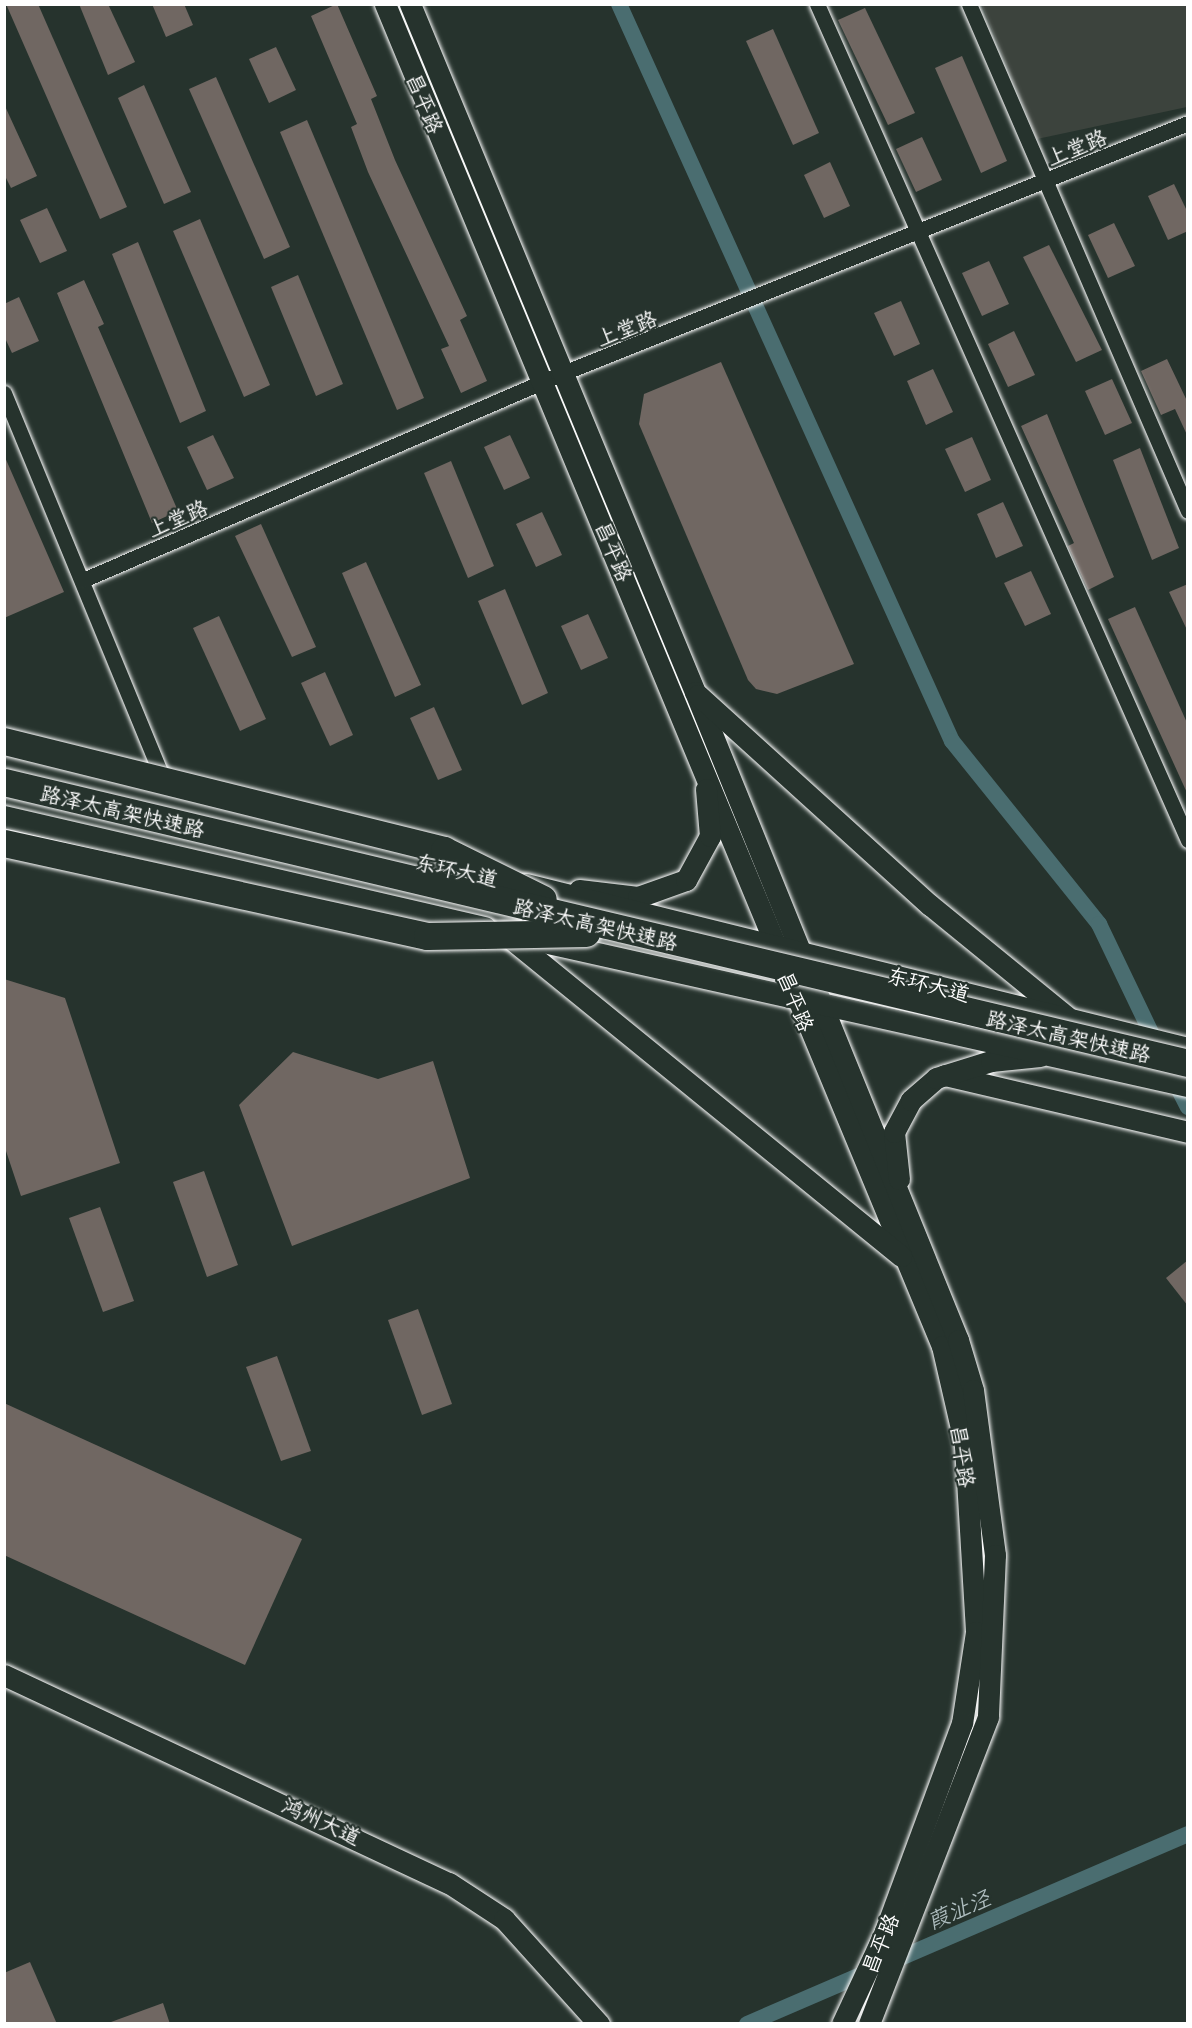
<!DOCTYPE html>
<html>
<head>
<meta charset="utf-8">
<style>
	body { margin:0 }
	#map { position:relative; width:1192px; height:2028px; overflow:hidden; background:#26332d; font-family:"Playpen Sans","LXGW WenKai TC",sans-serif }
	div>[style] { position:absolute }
	.built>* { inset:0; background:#3c433d }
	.canal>* { height:16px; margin:-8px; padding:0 8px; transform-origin:8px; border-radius:8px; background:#4a6d70 }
	.building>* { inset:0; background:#706762 }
	.roads { filter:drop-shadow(0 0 2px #fff) drop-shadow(0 0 2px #fff) }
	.street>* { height:15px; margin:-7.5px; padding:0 7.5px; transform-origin:7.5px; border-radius:7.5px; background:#26332d }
	.secondary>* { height:21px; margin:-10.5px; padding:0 10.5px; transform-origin:10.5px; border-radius:10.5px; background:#26332d }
	.primary>* { height:22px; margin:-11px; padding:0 11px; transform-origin:11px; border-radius:11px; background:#26332d }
	.bridges { filter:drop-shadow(0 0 2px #fff) drop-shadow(0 0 2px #fff) }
	.highway-bridge>* { height:27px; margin:-13.5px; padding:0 13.5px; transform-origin:13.5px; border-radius:13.5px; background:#26332d }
	span { translate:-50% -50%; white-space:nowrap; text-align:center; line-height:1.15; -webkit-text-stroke:4.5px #26332d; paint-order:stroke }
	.street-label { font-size:21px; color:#fff }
	.water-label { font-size:22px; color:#aebdbf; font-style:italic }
	.frame { position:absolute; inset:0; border:6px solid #fff; pointer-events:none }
</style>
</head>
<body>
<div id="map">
	<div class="built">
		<i style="clip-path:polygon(982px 5px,1187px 5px,1187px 107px,1037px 139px)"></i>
	</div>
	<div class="canal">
		<i style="left:619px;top:4px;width:809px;rotate:65.69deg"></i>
		<i style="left:952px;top:741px;width:235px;rotate:51.2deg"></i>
		<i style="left:1099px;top:924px;width:136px;rotate:64.4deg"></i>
		<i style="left:1172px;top:1076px;width:35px;rotate:63deg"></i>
		<i style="left:747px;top:2024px;width:480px;rotate:-23.3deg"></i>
	</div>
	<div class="building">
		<i style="clip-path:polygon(6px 4px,38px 4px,127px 207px,100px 219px)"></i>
		<i style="clip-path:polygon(79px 4px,108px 4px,135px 62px,108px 75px)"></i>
		<i style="clip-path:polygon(152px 4px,184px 4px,193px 25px,166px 37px)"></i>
		<i style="clip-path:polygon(337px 4px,377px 96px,371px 99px,395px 160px,467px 316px,460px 320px,487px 381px,461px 393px,441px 349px,449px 346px,368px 172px,351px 127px,357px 124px,311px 16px)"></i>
		<i style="clip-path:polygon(865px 8px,915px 113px,888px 125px,838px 20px)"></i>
		<i style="clip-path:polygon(773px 29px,819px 133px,793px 145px,746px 41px)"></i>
		<i style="clip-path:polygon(276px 47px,296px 90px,269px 103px,249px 59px)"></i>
		<i style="clip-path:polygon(962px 56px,1007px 161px,981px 173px,935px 68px)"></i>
		<i style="clip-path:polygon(216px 77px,290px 247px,264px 259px,189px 89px)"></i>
		<i style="clip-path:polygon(144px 85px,191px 192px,164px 204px,118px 98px)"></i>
		<i style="clip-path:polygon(4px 104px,37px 176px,11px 188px,4px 174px)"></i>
		<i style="clip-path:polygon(307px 120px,424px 398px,397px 410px,280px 132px)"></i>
		<i style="clip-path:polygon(922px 137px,942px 180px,916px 192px,896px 149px)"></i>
		<i style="clip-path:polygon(830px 162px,850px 206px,824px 218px,804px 175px)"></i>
		<i style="clip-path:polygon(1174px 184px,1188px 213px,1188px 231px,1168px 240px,1148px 196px)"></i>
		<i style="clip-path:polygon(47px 208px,67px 251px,40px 263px,20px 220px)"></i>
		<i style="clip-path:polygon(200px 219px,270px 385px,244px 397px,173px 231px)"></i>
		<i style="clip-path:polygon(1114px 223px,1135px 266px,1108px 278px,1088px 235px)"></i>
		<i style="clip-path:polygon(138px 242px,206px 411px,180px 423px,112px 254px)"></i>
		<i style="clip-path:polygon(1049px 245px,1102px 350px,1076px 362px,1023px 257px)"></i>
		<i style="clip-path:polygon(989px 261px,1009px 304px,982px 316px,962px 273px)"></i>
		<i style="clip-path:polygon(298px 275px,343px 384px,316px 396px,271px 287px)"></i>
		<i style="clip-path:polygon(84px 280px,104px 324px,98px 327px,178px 511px,152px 523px,57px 293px)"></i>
		<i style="clip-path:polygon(19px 297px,39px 341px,12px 353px,4px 336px,4px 304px)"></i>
		<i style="clip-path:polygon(901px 301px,920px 344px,894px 356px,874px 313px)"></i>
		<i style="clip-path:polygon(1014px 331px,1035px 375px,1008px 387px,988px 344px)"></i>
		<i style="clip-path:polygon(1167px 359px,1188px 403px,1188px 437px,1175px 409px,1161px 415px,1141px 371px)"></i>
		<i style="clip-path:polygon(721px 362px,854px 664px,777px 694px,756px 689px,748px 680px,639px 424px,644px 394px)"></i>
		<i style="clip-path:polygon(933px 369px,953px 412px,926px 425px,907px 381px)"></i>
		<i style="clip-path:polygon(1112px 379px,1132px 423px,1105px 435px,1085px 391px)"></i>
		<i style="clip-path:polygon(1047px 414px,1114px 577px,1088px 590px,1068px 546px,1074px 543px,1021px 426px)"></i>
		<i style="clip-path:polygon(213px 435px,234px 478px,207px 490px,187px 447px)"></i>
		<i style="clip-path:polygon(510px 435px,530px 478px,504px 490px,484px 447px)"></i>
		<i style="clip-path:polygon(972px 437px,991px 480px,965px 492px,945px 449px)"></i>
		<i style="clip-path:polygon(1140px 448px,1179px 548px,1152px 560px,1113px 460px)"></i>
		<i style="clip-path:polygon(4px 455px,64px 592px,4px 618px)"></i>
		<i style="clip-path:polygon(451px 461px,494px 566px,468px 578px,424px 473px)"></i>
		<i style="clip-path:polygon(1003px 502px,1023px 546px,996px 558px,977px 514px)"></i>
		<i style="clip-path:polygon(542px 512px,562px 555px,536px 567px,516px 524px)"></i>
		<i style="clip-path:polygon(261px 524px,316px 647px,292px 657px,235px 536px)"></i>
		<i style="clip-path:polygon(366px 562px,421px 685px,395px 697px,342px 573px)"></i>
		<i style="clip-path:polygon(1031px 571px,1051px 614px,1025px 626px,1004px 583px)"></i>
		<i style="clip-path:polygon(1188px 584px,1188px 632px,1169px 592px)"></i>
		<i style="clip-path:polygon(505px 589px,548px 693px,522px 705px,478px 601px)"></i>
		<i style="clip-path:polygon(1135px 607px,1188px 725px,1188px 795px,1108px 619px)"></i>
		<i style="clip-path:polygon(588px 614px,608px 658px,581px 670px,561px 626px)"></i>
		<i style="clip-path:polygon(219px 616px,266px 719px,240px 731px,193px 628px)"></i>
		<i style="clip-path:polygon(325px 672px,353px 735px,330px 746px,301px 683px)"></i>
		<i style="clip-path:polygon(434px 707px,462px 770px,438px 780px,410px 718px)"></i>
		<i style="clip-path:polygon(4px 979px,65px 998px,120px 1163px,21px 1196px,4px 1145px)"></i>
		<i style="clip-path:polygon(293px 1052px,378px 1079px,433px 1061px,470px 1178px,292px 1246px,239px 1105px)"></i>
		<i style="clip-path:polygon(204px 1171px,238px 1265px,207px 1277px,173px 1182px)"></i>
		<i style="clip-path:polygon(100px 1207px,134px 1301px,103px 1312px,69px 1218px)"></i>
		<i style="clip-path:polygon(1188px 1260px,1188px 1306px,1166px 1278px)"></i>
		<i style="clip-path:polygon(418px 1309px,452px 1404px,422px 1415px,388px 1320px)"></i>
		<i style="clip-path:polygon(277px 1356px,311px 1451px,281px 1461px,246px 1367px)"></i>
		<i style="clip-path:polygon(4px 1403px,302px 1539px,245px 1665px,4px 1555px)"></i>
		<i style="clip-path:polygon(30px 1962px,57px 2024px,4px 2024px,4px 1973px)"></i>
		<i style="clip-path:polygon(163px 2003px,170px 2024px,112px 2024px,111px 2022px)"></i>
	</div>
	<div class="roads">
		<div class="street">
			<i style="left:817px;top:4px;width:915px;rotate:66.07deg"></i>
			<i style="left:969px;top:4px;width:552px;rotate:66.64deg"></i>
			<i style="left:4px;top:393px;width:423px;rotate:67.6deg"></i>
			<i style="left:83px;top:580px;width:523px;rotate:-23.33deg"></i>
			<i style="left:563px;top:373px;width:673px;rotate:-21.8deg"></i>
		</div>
		<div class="secondary">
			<i style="left:385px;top:4px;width:1453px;rotate:67.46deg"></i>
			<i style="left:942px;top:1346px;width:103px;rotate:77deg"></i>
			<i style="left:965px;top:1446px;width:186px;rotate:86.6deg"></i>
			<i style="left:976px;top:1632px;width:92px;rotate:98.7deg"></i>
			<i style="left:962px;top:1723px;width:225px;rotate:110.3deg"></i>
			<i style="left:884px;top:1934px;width:99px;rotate:115deg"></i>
			<i style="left:410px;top:4px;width:745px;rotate:67.5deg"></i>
			<i style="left:695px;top:692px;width:699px;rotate:67.91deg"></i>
			<i style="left:958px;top:1340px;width:52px;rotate:73.3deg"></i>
			<i style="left:973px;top:1390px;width:166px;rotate:82.4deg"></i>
			<i style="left:995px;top:1555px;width:162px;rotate:92.5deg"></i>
			<i style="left:988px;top:1717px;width:329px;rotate:111.2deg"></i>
			<i style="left:698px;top:695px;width:313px;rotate:42.2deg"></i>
			<i style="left:930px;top:905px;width:176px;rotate:39.2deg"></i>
			<i style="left:579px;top:890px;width:59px;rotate:6.8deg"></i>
			<i style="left:638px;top:897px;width:51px;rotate:-19.5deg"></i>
			<i style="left:686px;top:880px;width:50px;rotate:-61.4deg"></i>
			<i style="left:710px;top:836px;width:47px;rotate:-94.9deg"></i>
			<i style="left:504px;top:933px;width:512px;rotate:39.13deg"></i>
			<i style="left:945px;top:1075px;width:250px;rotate:13.2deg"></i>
			<i style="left:899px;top:1179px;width:47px;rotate:-96.1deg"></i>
			<i style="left:894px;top:1132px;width:36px;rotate:-62deg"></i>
			<i style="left:911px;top:1100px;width:33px;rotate:-41deg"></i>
			<i style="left:936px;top:1078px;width:58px;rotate:-17.2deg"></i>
			<i style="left:991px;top:1061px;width:49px;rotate:-5.8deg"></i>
			<i style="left:4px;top:1675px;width:491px;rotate:25.1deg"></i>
			<i style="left:449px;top:1883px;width:66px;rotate:33.2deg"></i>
			<i style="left:504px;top:1919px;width:142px;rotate:47.9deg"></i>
		</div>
		<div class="primary">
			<i style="left:4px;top:762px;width:488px;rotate:13.3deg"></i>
			<i style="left:4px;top:817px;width:494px;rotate:13deg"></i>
			<i style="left:526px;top:885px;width:682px;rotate:13.91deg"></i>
			<i style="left:535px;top:940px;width:669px;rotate:12.6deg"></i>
		</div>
	</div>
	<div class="bridges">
		<div class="highway-bridge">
			<i style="left:4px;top:741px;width:453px;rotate:13.9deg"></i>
			<i style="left:444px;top:850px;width:110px;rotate:26.3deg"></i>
			<i style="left:4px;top:782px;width:1217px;rotate:13.35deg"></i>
			<i style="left:4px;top:843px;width:433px;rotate:12.4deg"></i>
			<i style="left:427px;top:936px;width:159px;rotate:-1.1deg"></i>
		</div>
	</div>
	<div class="street-label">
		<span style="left:426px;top:103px;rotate:67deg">昌平路</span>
		<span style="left:1076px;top:146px;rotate:-22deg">上堂路</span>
		<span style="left:626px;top:327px;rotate:-21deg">上堂路</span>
		<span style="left:177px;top:517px;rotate:-23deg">上堂路</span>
		<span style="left:615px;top:551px;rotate:67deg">昌平路</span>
		<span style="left:123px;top:810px;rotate:13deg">路泽太高架快速路</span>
		<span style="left:457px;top:869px;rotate:13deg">东环大道</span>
		<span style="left:596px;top:923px;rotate:13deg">路泽太高架快速路</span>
		<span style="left:929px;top:983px;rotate:14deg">东环大道</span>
		<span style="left:797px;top:1001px;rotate:68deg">昌平路</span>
		<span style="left:1069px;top:1035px;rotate:13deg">路泽太高架快速路</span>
		<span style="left:964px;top:1456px;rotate:81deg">昌平路</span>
		<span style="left:322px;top:1820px;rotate:25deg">鸿州大道</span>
		<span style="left:879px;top:1943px;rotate:-67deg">昌平路</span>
	</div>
	<div class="water-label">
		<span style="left:958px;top:1908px;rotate:-23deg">葭沚泾</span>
	</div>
	<div class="frame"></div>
</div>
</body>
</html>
